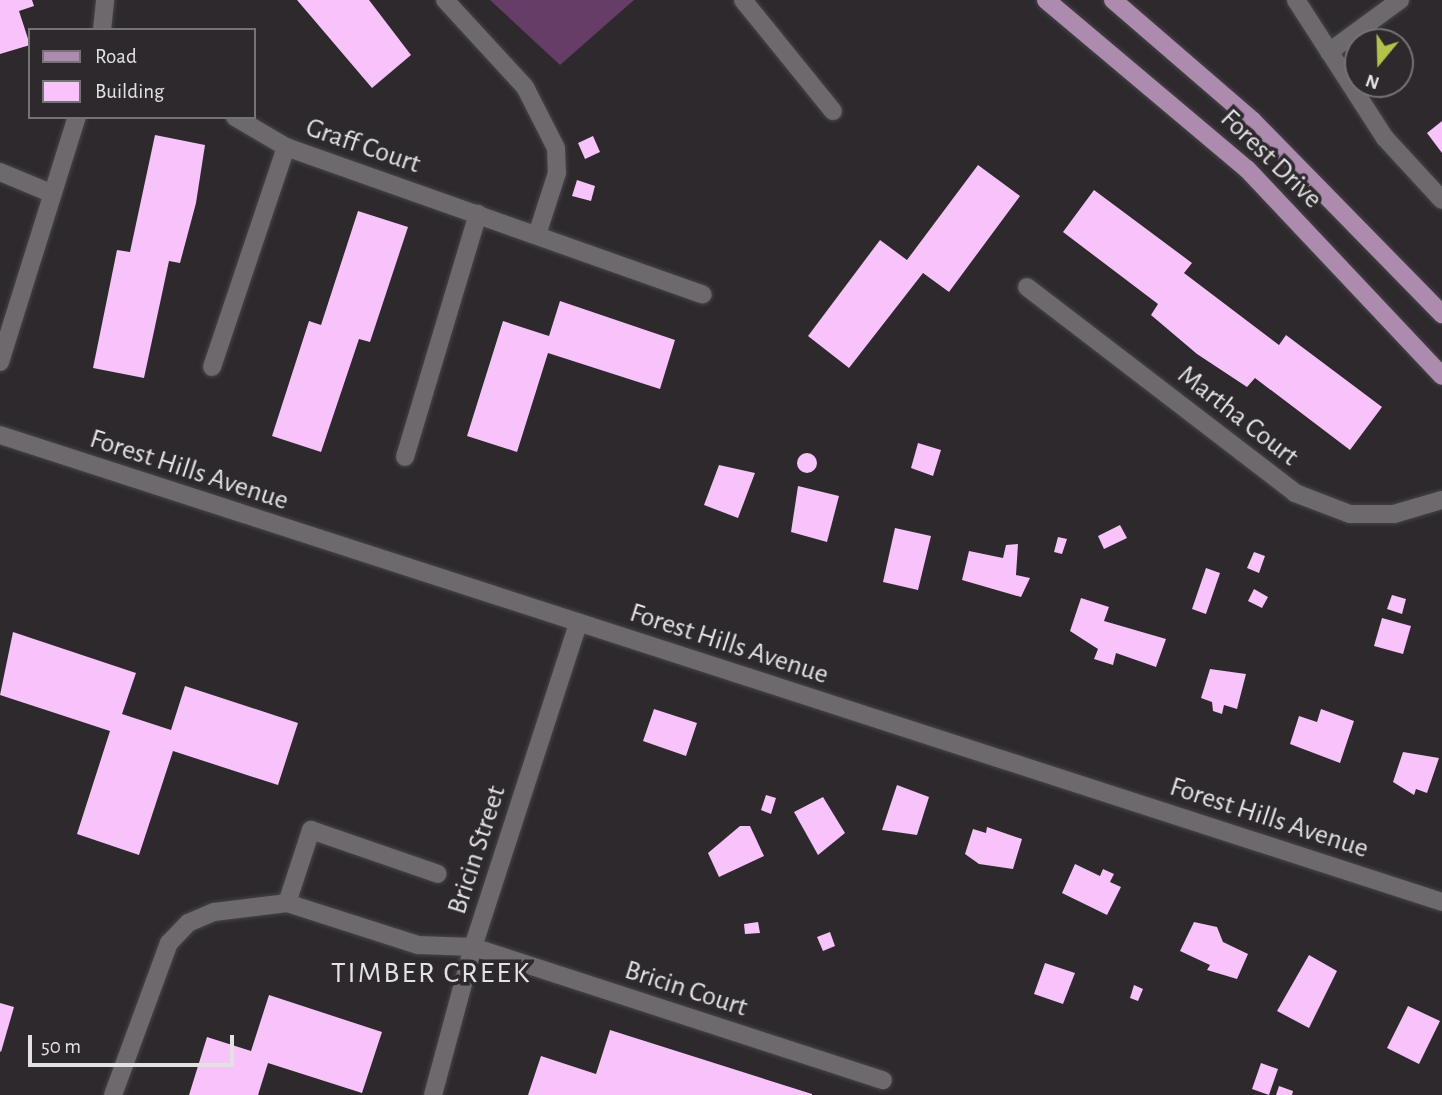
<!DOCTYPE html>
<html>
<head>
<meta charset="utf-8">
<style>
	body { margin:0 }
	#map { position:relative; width:1442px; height:1095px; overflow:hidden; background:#2d292d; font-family:"Alegreya Sans",sans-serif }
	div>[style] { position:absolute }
	.green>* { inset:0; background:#653d67 }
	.building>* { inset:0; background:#f8c2fa }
	.round { border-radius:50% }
	.roads { filter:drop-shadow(0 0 2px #464446) drop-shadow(0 0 2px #464446) }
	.minor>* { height:18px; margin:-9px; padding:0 9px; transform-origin:9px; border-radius:9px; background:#6d696d }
	.major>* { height:18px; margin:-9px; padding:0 9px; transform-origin:9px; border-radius:9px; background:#ad8bae }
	span { translate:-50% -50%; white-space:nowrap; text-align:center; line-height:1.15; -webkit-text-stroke:7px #2d292d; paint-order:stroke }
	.street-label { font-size:28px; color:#e3e1e3 }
	.neighbourhood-label { font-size:30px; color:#e3e1e3; letter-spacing:2px }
	.legend { position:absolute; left:28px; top:28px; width:228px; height:91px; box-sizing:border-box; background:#2d292d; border:2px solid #767376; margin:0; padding:9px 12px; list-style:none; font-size:21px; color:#e3e1e3 }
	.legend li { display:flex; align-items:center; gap:14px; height:35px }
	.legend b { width:35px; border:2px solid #767376 }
	.north { position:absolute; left:1344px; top:28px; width:70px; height:70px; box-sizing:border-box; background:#2d292d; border:2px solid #767376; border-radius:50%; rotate:199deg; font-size:19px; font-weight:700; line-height:28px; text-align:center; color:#e3e1e3 }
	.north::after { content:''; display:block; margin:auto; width:24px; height:32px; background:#b4c24a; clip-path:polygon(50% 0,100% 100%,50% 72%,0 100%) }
	.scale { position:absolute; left:28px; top:1035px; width:206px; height:32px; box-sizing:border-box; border:4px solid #e3e1e3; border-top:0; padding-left:9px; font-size:21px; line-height:24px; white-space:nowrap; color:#e3e1e3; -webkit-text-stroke:5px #2d292d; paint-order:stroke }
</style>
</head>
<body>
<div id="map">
	<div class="green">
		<i style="clip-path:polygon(490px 0,634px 0,560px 65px)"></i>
	</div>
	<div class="building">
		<i style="clip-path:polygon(0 0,32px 0,34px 6px,19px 11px,30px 45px,0 54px)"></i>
		<i style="clip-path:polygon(297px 0,369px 0,411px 55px,372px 88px)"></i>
		<i style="clip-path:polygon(1442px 121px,1442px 153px,1427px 133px)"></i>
		<i style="clip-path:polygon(155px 135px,205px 145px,196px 203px,180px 263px,169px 261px,144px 378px,93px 368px,117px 250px,130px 252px)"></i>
		<i style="clip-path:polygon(593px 136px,600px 152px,585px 159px,578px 143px)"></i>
		<i style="clip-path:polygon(978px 165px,1020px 196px,949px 292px,923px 273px,849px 368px,808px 336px,880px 240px,907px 260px)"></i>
		<i style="clip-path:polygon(577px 180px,595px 186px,591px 201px,572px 196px)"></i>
		<i style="clip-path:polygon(1094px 190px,1192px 263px,1184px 273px,1279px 345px,1286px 335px,1382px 407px,1350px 450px,1255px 378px,1247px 387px,1197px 354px,1151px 315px,1158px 304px,1063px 232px)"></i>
		<i style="clip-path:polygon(358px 211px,408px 227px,370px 342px,359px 339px,321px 452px,272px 436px,309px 321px,321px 325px)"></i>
		<i style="clip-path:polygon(560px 301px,675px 340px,660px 389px,548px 353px,517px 452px,467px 436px,503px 321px,549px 336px)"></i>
		<i style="clip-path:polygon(918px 443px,941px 450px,933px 476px,911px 468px)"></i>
		<i class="round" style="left:797px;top:453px;width:20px;height:20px"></i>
		<i style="clip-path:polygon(719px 465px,755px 473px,738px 518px,704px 505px)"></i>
		<i style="clip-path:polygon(798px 486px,839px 496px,827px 542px,791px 532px)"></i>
		<i style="clip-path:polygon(1120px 525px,1127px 538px,1104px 549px,1098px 536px)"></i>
		<i style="clip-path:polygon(895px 528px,931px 536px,918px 590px,883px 582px)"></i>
		<i style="clip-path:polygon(1058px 537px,1067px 539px,1062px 554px,1054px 552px)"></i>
		<i style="clip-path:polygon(1018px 544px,1016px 575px,1030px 578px,1021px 597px,962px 580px,969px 551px,1003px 558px,1006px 545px)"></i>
		<i style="clip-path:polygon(1254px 552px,1265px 556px,1259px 573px,1247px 568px)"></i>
		<i style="clip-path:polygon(1206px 568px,1220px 573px,1206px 614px,1192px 609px)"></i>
		<i style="clip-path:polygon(1254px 589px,1268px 597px,1262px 608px,1248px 601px)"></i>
		<i style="clip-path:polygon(1392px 595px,1406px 599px,1402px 614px,1387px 609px)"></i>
		<i style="clip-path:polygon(1081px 598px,1109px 607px,1104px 621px,1166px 639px,1156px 667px,1116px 653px,1113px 665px,1094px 659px,1098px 649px,1070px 631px)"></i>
		<i style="clip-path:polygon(1382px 618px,1411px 626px,1403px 654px,1374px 646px)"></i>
		<i style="clip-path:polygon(13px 632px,136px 673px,122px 714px,171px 730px,185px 686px,298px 723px,278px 785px,173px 751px,139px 855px,77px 834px,110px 731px,0 695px)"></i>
		<i style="clip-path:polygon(1210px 669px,1246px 674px,1237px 709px,1224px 705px,1222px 714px,1213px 711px,1212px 702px,1201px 698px)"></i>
		<i style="clip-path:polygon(654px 709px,697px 723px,686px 756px,643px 741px)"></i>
		<i style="clip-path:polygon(1321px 709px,1354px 721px,1340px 763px,1290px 744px,1299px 716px,1317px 722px)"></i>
		<i style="clip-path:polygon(1403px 752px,1439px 758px,1427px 793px,1416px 789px,1414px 795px,1393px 782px)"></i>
		<i style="clip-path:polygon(897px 785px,929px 797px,917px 835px,882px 830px)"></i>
		<i style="clip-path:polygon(766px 795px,776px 798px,771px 814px,761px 810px)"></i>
		<i style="clip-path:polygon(823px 797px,845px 833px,818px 855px,794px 812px)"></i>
		<i style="clip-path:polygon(740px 826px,750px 826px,764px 856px,719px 877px,708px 853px)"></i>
		<i style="clip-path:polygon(987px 827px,1022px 839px,1013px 869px,979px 864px,965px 854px,973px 829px,986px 833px)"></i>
		<i style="clip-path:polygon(1075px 864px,1100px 876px,1103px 869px,1114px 874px,1110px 882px,1121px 887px,1107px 915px,1062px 893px)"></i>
		<i style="clip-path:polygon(758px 922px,760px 933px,745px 934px,744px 924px)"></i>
		<i style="clip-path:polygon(1194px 922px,1217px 927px,1223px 942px,1248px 954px,1237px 979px,1207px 970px,1210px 965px,1180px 951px)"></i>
		<i style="clip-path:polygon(830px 932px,835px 946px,823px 951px,817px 937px)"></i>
		<i style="clip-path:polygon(1309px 955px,1337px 971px,1309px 1028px,1277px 1011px)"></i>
		<i style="clip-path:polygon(1045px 963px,1075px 973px,1063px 1004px,1034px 994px)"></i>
		<i style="clip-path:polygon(1134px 985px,1143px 989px,1138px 1001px,1130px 998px)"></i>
		<i style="clip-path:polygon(269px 995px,382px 1032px,362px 1093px,268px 1063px,258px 1095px,189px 1095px,207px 1037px,251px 1051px)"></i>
		<i style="clip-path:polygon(0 1003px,14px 1007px,1px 1052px,0 1051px)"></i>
		<i style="clip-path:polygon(1408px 1006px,1440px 1021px,1419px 1064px,1387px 1048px)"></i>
		<i style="clip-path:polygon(610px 1030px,812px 1094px,812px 1095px,528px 1095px,541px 1056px,596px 1074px)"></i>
		<i style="clip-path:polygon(1261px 1063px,1278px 1069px,1269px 1095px,1252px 1089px)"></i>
		<i style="clip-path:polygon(1279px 1086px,1293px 1091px,1292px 1095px,1276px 1095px)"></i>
	</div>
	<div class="roads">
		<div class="minor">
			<i style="left:445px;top:0;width:118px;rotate:47.4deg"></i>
			<i style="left:525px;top:87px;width:68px;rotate:63.1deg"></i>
			<i style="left:556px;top:148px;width:25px;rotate:88deg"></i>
			<i style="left:557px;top:173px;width:65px;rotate:107.9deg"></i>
			<i style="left:743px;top:0;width:143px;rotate:51deg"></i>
			<i style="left:1296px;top:0;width:164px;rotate:57.2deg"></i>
			<i style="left:1385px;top:138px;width:84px;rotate:47.4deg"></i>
			<i style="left:102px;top:30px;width:30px;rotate:-84deg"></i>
			<i style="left:1329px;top:52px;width:88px;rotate:-36.2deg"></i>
			<i style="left:235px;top:117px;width:59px;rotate:30.5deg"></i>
			<i style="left:286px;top:147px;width:442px;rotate:19.5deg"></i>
			<i style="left:0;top:172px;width:57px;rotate:22.5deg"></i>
			<i style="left:1027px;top:287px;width:338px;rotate:37.5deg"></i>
			<i style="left:1295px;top:493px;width:59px;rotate:20.9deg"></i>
			<i style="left:1350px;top:514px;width:44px"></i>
			<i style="left:1394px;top:514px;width:50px;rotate:-16.3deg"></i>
			<i style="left:0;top:362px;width:257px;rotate:-72.6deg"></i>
			<i style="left:212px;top:367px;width:232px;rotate:-71.4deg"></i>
			<i style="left:0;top:435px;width:1516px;rotate:17.94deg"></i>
			<i style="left:405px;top:457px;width:254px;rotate:-73.3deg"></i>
			<i style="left:287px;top:903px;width:77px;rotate:-71.8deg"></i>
			<i style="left:311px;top:830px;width:134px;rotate:19.1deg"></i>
			<i style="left:113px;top:1095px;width:162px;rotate:-69.8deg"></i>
			<i style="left:169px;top:943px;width:28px;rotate:-46deg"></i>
			<i style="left:188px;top:923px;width:28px;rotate:-23deg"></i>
			<i style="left:214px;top:912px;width:74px;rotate:-7deg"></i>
			<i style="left:287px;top:903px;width:138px;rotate:17.8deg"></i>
			<i style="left:418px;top:945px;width:55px;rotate:2.1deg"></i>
			<i style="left:473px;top:947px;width:431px;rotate:18deg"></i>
			<i style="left:433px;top:1095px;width:153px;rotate:-74.9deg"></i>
			<i style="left:473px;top:947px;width:341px;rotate:-72deg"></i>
		</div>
		<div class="major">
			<i style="left:1046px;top:0;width:263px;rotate:40.1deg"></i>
			<i style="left:1247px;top:169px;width:284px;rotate:46.7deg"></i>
			<i style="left:1113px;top:0;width:184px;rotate:40.8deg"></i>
			<i style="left:1252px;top:120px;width:272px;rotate:45.6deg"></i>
		</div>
	</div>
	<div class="street-label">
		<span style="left:363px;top:146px;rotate:19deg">Graff Court</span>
		<span style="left:1271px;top:159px;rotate:44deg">Forest Drive</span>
		<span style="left:1238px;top:416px;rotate:38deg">Martha Court</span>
		<span style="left:189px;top:470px;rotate:18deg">Forest Hills Avenue</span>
		<span style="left:729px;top:644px;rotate:18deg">Forest Hills Avenue</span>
		<span style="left:1269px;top:818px;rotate:18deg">Forest Hills Avenue</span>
		<span style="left:477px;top:850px;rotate:-72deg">Bricin Street</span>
		<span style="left:686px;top:989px;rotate:18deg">Bricin Court</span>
	</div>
	<div class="neighbourhood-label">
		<span style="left:431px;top:973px">TIMBER CREEK</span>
	</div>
	<ul class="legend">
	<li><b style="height:9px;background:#ad8bae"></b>Road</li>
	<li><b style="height:19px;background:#f8c2fa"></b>Building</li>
	</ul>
	<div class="north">N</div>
	<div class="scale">50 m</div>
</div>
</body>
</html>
